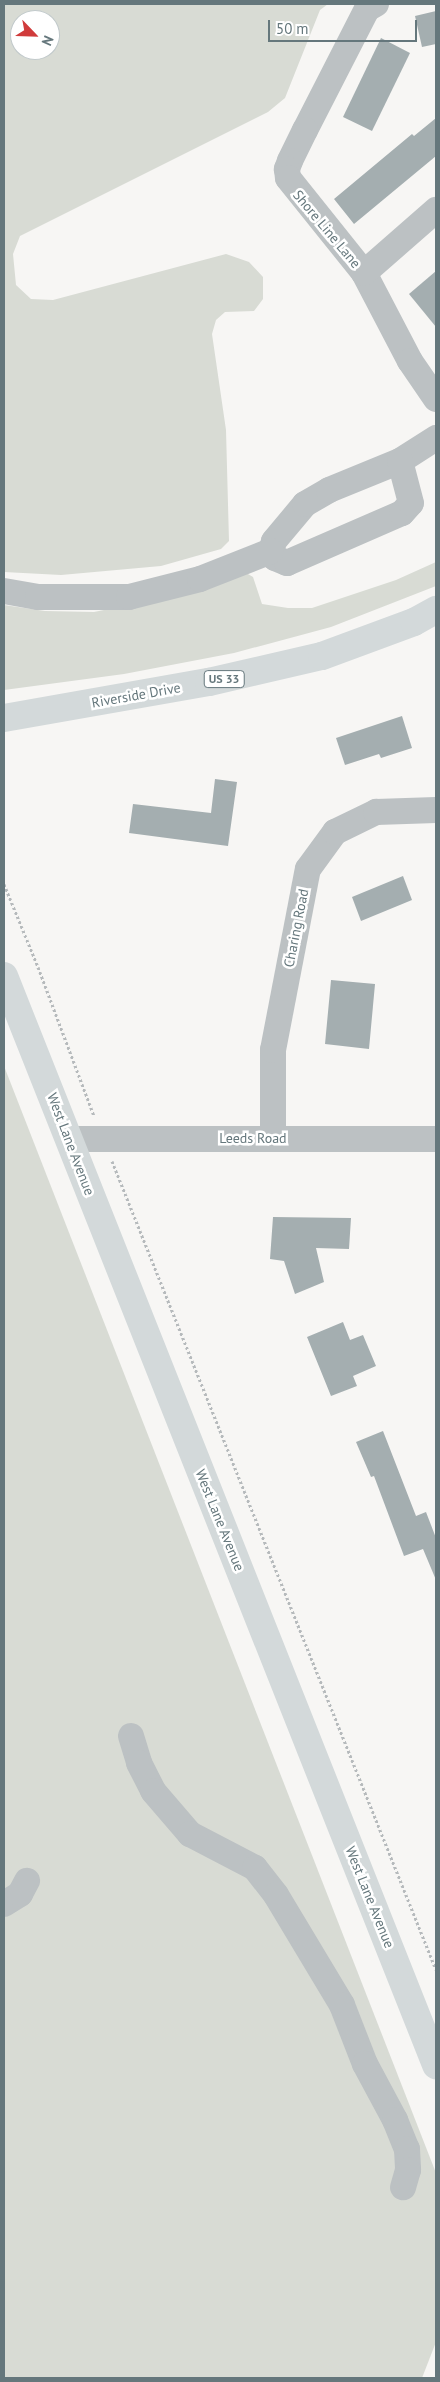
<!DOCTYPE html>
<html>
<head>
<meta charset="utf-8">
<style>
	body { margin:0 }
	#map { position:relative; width:440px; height:2382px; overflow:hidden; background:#f7f6f4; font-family:"PT Sans",sans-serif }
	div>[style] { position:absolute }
	.green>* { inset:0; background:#d8dbd4 }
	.building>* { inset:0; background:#a4aeb0 }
	.path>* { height:3px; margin-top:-1.5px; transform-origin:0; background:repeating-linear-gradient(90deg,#b6babc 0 2.5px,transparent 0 5px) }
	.minor>* { height:26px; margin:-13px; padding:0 13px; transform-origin:13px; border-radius:13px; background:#bcc1c3 }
	.major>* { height:28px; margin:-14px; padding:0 14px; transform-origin:14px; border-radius:14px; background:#d3d9da }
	span { translate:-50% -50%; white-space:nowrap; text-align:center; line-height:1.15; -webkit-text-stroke:5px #fff; paint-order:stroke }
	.shield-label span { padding:1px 4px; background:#fff; border:1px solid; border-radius:4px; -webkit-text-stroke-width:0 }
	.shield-label { font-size:12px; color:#65777c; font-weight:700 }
	.street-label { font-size:14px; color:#65777c }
	.frame { position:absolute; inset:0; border:5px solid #65777c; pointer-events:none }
	.north { position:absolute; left:10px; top:10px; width:50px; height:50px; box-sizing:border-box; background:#fff; border:1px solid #c1c9cb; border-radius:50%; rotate:114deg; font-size:14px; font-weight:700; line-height:20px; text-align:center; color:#65777c }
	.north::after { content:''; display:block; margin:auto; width:18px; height:22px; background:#d03b3b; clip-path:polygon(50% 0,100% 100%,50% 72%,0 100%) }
	.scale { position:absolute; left:268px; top:20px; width:149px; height:22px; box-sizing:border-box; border:2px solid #65777c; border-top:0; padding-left:6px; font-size:15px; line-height:18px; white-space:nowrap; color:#65777c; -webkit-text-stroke:4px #fff; paint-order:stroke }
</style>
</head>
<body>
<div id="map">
	<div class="green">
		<i style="clip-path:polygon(evenodd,4px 4px,328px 4px,320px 10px,285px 98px,268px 112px,20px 236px,13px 254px,16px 285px,31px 299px,53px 300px,226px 254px,249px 262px,263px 277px,263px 299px,254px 311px,225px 312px,216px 320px,212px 334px,226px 430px,229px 541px,221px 549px,161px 566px,61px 575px,4px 572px,4px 4px,20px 20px,50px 20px,50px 50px,20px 50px,20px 20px)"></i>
		<i style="clip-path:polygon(436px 562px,436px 586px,331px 627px,234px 653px,124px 674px,4px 690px,4px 605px,45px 611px,94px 612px,163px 598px,243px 571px,253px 577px,262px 604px,288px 608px,312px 608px,396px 580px)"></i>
		<i style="clip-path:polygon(4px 1066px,436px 2173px,436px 2342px,422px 2378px,4px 2378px)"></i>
	</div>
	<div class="building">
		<i style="clip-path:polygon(436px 11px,436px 44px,422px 47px,415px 16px)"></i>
		<i style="clip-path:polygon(381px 38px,410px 53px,372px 131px,343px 117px)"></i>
		<i style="clip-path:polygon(436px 118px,436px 156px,354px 224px,334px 199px,412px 134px,414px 136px)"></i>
		<i style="clip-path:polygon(436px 271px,436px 327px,409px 294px)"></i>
		<i style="clip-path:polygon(402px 716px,412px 748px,381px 758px,379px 754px,345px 765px,336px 738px)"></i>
		<i style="clip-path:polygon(215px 779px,237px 782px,228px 846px,129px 833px,133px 804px,211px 813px)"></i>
		<i style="clip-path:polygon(403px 876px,412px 900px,361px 921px,352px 897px)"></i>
		<i style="clip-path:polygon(331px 980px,375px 984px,369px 1049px,325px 1044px)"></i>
		<i style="clip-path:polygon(273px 1217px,351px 1218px,349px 1249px,316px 1248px,324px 1282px,295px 1294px,284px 1261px,270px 1259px)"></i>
		<i style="clip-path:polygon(343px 1322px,350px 1340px,363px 1335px,376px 1366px,353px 1376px,357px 1386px,331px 1396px,307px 1337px)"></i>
		<i style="clip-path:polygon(383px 1431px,416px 1516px,426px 1512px,436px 1538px,436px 1580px,423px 1549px,404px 1556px,374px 1476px,371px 1477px,356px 1442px)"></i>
	</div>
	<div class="path">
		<i style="left:4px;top:884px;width:90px;rotate:67.7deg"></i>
		<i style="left:38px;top:967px;width:159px;rotate:69.4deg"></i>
		<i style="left:112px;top:1161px;width:871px;rotate:68.17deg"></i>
	</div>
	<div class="minor">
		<i style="left:376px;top:4px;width:10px;rotate:151deg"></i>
		<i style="left:367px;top:9px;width:136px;rotate:117.1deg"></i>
		<i style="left:305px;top:130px;width:34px;rotate:116deg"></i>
		<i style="left:290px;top:161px;width:9px;rotate:111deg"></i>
		<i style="left:287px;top:169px;width:9px;rotate:84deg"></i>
		<i style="left:288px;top:178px;width:122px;rotate:51.3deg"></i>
		<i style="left:364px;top:273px;width:99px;rotate:62.4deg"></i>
		<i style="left:410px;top:361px;width:46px;rotate:55.6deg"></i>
		<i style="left:364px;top:273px;width:96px;rotate:-41.2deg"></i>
		<i style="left:271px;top:551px;width:10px;rotate:-73deg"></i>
		<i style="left:274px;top:541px;width:48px;rotate:-50deg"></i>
		<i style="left:305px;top:504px;width:28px;rotate:-30deg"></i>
		<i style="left:329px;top:490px;width:77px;rotate:-22.2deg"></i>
		<i style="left:400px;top:461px;width:43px;rotate:-32.6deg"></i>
		<i style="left:271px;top:551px;width:8px;rotate:60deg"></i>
		<i style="left:275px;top:558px;width:13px;rotate:23deg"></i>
		<i style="left:287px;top:563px;width:125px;rotate:-23.5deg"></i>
		<i style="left:402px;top:513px;width:13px;rotate:-48deg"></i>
		<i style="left:411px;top:503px;width:43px;rotate:-104.7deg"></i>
		<i style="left:4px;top:591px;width:35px;rotate:10deg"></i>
		<i style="left:38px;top:597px;width:91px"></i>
		<i style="left:129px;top:597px;width:73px;rotate:-14.2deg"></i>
		<i style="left:200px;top:579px;width:76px;rotate:-21.5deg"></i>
		<i style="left:273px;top:1138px;width:88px;rotate:-90deg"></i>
		<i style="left:273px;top:1050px;width:184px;rotate:-79.1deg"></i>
		<i style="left:308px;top:869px;width:46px;rotate:-53.9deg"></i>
		<i style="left:335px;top:832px;width:46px;rotate:-26deg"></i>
		<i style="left:376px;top:812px;width:60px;rotate:-1.9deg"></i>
		<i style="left:70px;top:1139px;width:366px"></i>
		<i style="left:131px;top:1736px;width:28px;rotate:73deg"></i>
		<i style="left:139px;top:1763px;width:31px;rotate:63deg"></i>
		<i style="left:153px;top:1791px;width:57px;rotate:49.3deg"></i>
		<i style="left:190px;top:1834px;width:73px;rotate:27.6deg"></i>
		<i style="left:255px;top:1868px;width:34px;rotate:52deg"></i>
		<i style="left:276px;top:1895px;width:128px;rotate:59deg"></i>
		<i style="left:342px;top:2005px;width:63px;rotate:68.7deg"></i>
		<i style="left:365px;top:2064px;width:64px;rotate:61.8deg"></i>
		<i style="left:395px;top:2120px;width:31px;rotate:68deg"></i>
		<i style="left:407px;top:2149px;width:21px;rotate:87deg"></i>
		<i style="left:408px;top:2170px;width:18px;rotate:106deg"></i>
		<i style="left:4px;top:1904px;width:19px;rotate:-32deg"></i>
		<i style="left:20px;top:1894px;width:15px;rotate:-62deg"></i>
	</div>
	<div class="major">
		<i style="left:4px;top:718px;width:208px;rotate:-10deg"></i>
		<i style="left:209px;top:682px;width:116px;rotate:-13deg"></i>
		<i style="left:322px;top:656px;width:98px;rotate:-20.3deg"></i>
		<i style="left:414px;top:622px;width:25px;rotate:-29deg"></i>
		<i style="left:4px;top:976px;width:1172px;rotate:68.36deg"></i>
	</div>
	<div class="shield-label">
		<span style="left:224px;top:679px">US 33</span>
	</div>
	<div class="street-label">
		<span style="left:327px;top:229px;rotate:50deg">Shore Line Lane</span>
		<span style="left:136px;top:695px;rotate:-10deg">Riverside Drive</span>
		<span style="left:296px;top:928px;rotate:-79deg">Charing Road</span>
		<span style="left:253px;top:1138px">Leeds Road</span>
		<span style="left:71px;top:1144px;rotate:69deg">West Lane Avenue</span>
		<span style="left:220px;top:1520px;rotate:68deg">West Lane Avenue</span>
		<span style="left:370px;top:1897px;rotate:68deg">West Lane Avenue</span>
	</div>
	<div class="frame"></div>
	<div class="north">N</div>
	<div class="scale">50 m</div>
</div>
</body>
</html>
